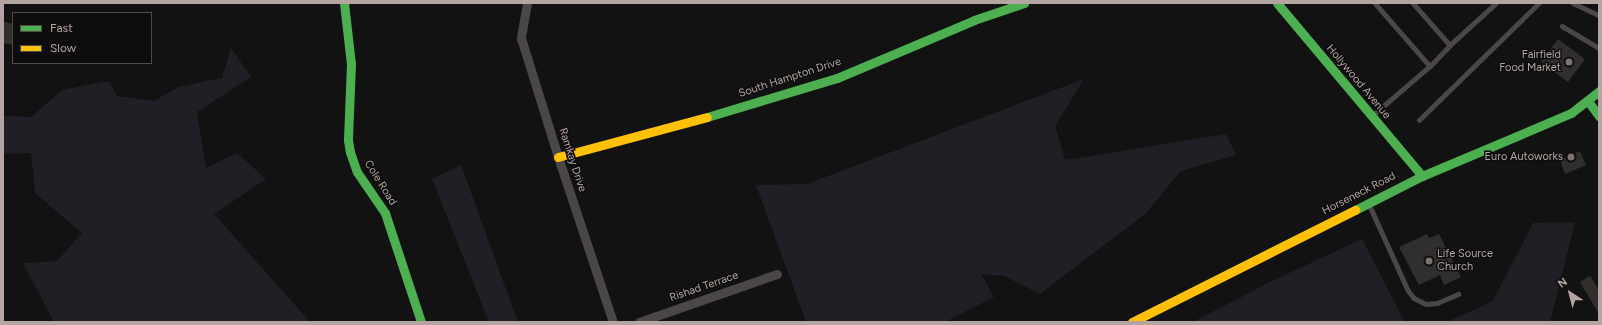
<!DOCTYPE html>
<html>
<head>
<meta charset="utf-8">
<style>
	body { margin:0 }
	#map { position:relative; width:1602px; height:325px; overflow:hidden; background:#121212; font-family:Figtree,sans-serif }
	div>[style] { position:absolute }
	.green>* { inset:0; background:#221e25 }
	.building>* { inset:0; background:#312e2e }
	.lane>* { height:4.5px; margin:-2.25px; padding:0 2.25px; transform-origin:2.25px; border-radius:2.25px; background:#4b4746 }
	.street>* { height:9px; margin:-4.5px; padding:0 4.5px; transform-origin:4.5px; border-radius:4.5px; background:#4b4746 }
	.fast>* { height:9px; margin:-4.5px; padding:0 4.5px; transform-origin:4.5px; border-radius:4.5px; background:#4caf50 }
	.slow>* { height:9px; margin:-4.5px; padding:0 4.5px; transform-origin:4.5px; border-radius:4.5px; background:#ffc107 }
	.dots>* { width:11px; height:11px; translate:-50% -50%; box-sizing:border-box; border:2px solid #0e0d0d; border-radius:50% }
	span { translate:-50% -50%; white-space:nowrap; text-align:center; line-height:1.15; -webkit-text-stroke:3px #0e0d0d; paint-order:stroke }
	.poi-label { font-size:11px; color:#b5a5a2 }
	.right { translate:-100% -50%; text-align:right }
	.left { translate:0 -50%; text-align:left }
	.street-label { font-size:11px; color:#b5a5a2 }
	.frame { position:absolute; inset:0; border:4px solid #b5a5a2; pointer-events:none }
	.legend { position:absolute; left:12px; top:12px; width:140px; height:52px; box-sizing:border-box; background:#0e0d0d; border:1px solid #514a49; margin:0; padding:5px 7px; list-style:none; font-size:12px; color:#b5a5a2 }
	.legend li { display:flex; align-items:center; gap:8px; height:20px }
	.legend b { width:20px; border:1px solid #514a49 }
	.north { position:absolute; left:1550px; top:273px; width:40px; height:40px; -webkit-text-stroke:3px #0e0d0d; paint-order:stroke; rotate:324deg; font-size:11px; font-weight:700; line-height:16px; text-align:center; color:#b5a5a2 }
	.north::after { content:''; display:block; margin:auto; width:14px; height:18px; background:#b5a5a2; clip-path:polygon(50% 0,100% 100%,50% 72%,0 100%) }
</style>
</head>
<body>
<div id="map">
	<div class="green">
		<i style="clip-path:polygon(231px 48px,251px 77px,197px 112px,206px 168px,237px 153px,266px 179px,214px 214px,310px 322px,54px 322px,23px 263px,57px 261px,82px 233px,35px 193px,31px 153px,3px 154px,3px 116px,31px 117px,62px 90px,109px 81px,117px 96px,154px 101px,178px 87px,222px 78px)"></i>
		<i style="clip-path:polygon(1084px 79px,1055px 126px,1065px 160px,1226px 134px,1236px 155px,1181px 171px,1145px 214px,1040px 294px,1004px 276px,981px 274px,994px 297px,945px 322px,806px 322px,756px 185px,807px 184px)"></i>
		<i style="clip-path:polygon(461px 165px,518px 322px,489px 322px,432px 179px)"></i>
		<i style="clip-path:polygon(1575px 222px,1550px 322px,1447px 322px,1493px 301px,1533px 223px)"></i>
		<i style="clip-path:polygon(1362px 239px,1405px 322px,1193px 322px,1272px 281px)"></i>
	</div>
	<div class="building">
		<i style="clip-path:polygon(3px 21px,13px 24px,13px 45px,3px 43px)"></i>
		<i style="clip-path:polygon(1558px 39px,1585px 59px,1568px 82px,1541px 62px)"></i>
		<i style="clip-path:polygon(1580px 151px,1586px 165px,1565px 174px,1560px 160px)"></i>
		<i style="clip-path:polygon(1427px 234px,1429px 238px,1439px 234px,1461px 277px,1444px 285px,1440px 275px,1419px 285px,1399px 247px)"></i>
		<i style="clip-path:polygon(1590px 276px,1599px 290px,1599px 314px,1580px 282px)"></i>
	</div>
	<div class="lane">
		<i style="left:1375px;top:3px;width:84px;rotate:48.9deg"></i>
		<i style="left:1430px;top:66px;width:29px;rotate:-46deg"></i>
		<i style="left:1413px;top:3px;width:56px;rotate:48.6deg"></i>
		<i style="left:1450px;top:45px;width:62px;rotate:-42.4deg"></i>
		<i style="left:1573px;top:3px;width:29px;rotate:25deg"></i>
		<i style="left:1562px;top:26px;width:43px;rotate:30.7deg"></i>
		<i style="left:1373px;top:115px;width:75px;rotate:-40.7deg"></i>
		<i style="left:1419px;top:120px;width:168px;rotate:-44.3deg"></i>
		<i style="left:1369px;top:204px;width:94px;rotate:65.6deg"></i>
		<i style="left:1408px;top:290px;width:10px;rotate:53deg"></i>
		<i style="left:1414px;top:298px;width:13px;rotate:27deg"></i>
		<i style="left:1426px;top:304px;width:11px;rotate:-5deg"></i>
		<i style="left:1437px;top:303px;width:23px;rotate:-23deg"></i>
	</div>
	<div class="street">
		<i style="left:527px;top:3px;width:36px;rotate:100deg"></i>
		<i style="left:521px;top:38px;width:125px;rotate:72.7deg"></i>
		<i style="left:558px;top:157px;width:174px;rotate:71.6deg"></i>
		<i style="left:639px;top:322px;width:146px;rotate:-19.2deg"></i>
	</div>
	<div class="fast">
		<i style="left:344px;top:3px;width:61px;rotate:83.5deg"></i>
		<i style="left:351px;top:64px;width:76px;rotate:92.3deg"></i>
		<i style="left:348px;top:140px;width:12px;rotate:81deg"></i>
		<i style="left:350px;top:152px;width:21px;rotate:71deg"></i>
		<i style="left:357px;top:172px;width:50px;rotate:55.7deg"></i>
		<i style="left:385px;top:213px;width:115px;rotate:71.7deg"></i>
		<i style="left:1277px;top:3px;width:226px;rotate:50deg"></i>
		<i style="left:1588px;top:101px;width:19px;rotate:54deg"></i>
		<i style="left:707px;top:117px;width:136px;rotate:-16.7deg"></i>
		<i style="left:837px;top:78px;width:149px;rotate:-22.9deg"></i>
		<i style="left:974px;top:20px;width:53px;rotate:-18.8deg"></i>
		<i style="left:1355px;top:210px;width:75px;rotate:-26.9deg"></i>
		<i style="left:1422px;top:176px;width:162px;rotate:-22.9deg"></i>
		<i style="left:1571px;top:113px;width:36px;rotate:-38deg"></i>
	</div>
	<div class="slow">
		<i style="left:558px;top:157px;width:154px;rotate:-15deg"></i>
		<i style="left:1132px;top:322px;width:250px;rotate:-26.7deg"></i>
	</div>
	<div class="dots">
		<i style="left:1569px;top:62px;background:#7c7270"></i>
		<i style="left:1571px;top:157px;background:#7c7270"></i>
		<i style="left:1429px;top:261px;background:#7c7270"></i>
	</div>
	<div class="poi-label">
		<span class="right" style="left:1561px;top:62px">Fairfield<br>Food Market</span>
		<span class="right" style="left:1563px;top:157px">Euro Autoworks</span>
		<span class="left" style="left:1437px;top:261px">Life Source<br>Church</span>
	</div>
	<div class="street-label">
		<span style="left:790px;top:78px;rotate:-18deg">South Hampton Drive</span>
		<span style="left:1358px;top:82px;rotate:50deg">Hollywood Avenue</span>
		<span style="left:572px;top:160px;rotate:72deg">Ramkay Drive</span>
		<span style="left:380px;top:183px;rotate:58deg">Cole Road</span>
		<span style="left:1359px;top:194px;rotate:-27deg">Horseneck Road</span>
		<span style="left:704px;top:287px;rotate:-19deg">Rishad Terrace</span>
	</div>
	<div class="frame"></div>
	<ul class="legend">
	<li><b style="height:5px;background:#4caf50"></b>Fast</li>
	<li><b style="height:5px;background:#ffc107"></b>Slow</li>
	</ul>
	<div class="north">N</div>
</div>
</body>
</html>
